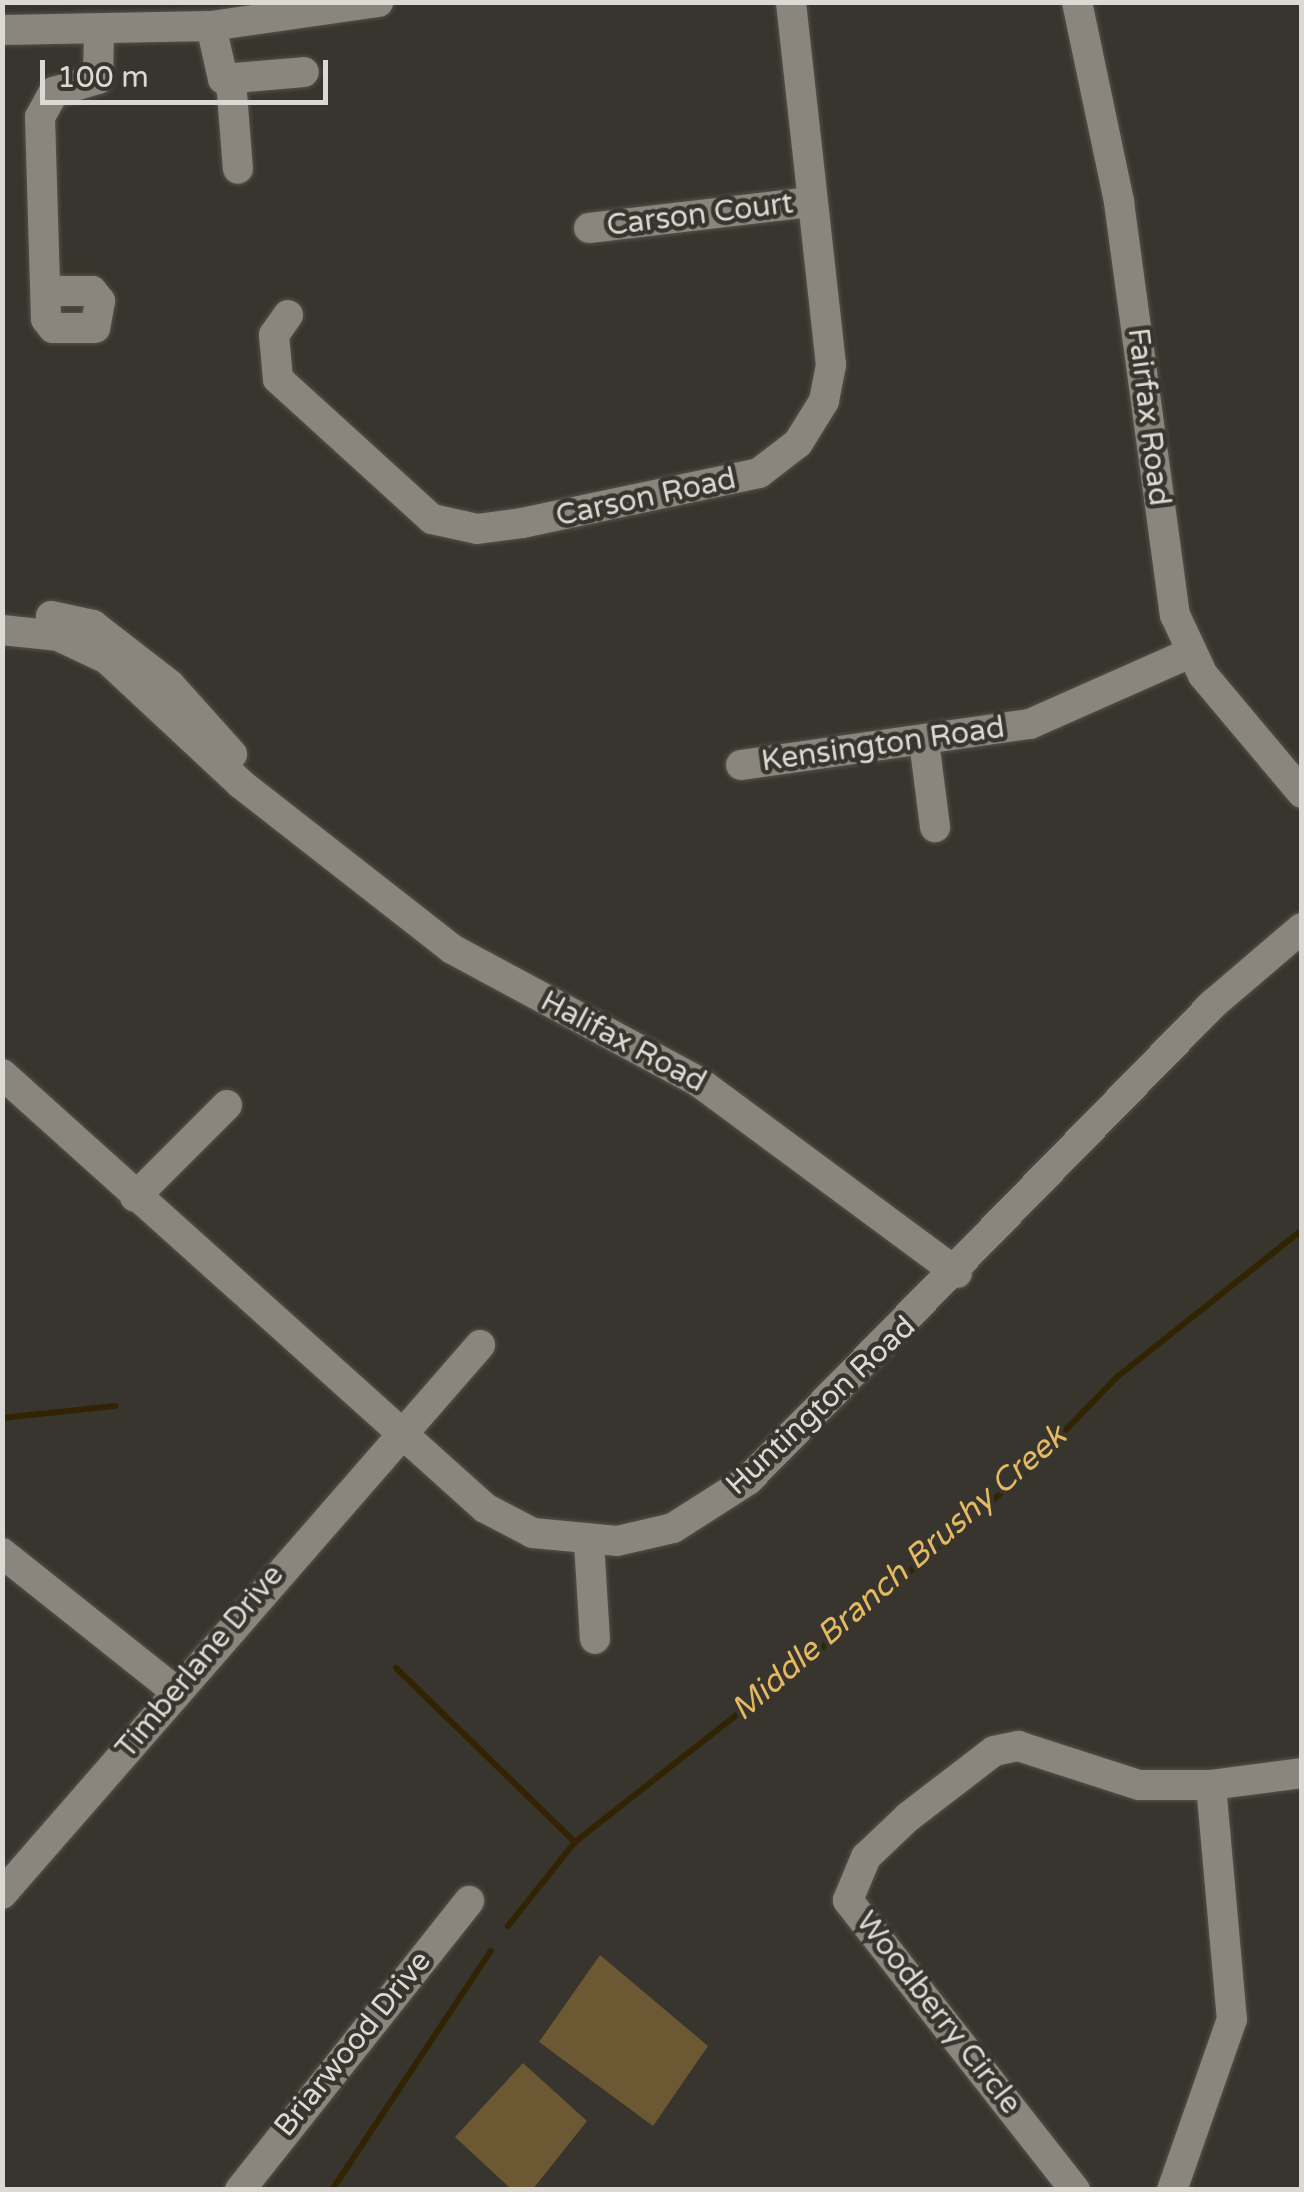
<!DOCTYPE html>
<html>
<head>
<meta charset="utf-8">
<style>
	body { margin:0 }
	#map { position:relative; width:1304px; height:2192px; overflow:hidden; background:#38352e; font-family:"Varela Round",sans-serif }
	div>[style] { position:absolute }
	.green>* { inset:0; background:#6c5832 }
	.stream>* { height:6px; margin:-3px; padding:0 3px; transform-origin:3px; border-radius:3px; background:#322302 }
	.roads { filter:drop-shadow(0 0 2px #54514b) drop-shadow(0 0 2px #54514b) }
	.minor>* { height:30px; margin:-15px; padding:0 15px; transform-origin:15px; border-radius:15px; background:#8a867e }
	span { translate:-50% -50%; white-space:nowrap; text-align:center; line-height:1.15; -webkit-text-stroke:9px #38352e; paint-order:stroke }
	.street-label { font-size:30px; color:#dbd9d4 }
	.water-label { font-size:32px; color:#e4b961; font-style:italic }
	.frame { position:absolute; inset:0; border:5px solid #dbd9d4; pointer-events:none }
	.scale { position:absolute; left:40px; top:60px; width:288px; height:45px; box-sizing:border-box; border:5px solid #dbd9d4; border-top:0; padding-left:12px; font-size:30px; line-height:35px; white-space:nowrap; color:#dbd9d4; -webkit-text-stroke:8px #38352e; paint-order:stroke }
</style>
</head>
<body>
<div id="map">
	<div class="green">
		<i style="clip-path:polygon(600px 1955px,708px 2046px,653px 2126px,539px 2042px)"></i>
		<i style="clip-path:polygon(523px 2063px,587px 2121px,533px 2189px,511px 2189px,455px 2137px)"></i>
	</div>
	<div class="stream">
		<i style="left:2px;top:1418px;width:114px;rotate:-6.1deg"></i>
		<i style="left:396px;top:1668px;width:250px;rotate:44.2deg"></i>
		<i style="left:508px;top:1926px;width:107px;rotate:-51.4deg"></i>
		<i style="left:575px;top:1842px;width:309px;rotate:-38.2deg"></i>
		<i style="left:818px;top:1651px;width:269px;rotate:-40.8deg"></i>
		<i style="left:1022px;top:1475px;width:136px;rotate:-45.9deg"></i>
		<i style="left:1117px;top:1377px;width:236px;rotate:-38.5deg"></i>
		<i style="left:332px;top:2190px;width:287px;rotate:-56.4deg"></i>
	</div>
	<div class="roads">
		<div class="minor">
			<i style="left:1077px;top:2px;width:204px;rotate:78.1deg"></i>
			<i style="left:1119px;top:202px;width:417px;rotate:82.3deg"></i>
			<i style="left:1175px;top:615px;width:66px;rotate:65deg"></i>
			<i style="left:1203px;top:675px;width:154px;rotate:50deg"></i>
			<i style="left:211px;top:26px;width:54px;rotate:77.2deg"></i>
			<i style="left:223px;top:79px;width:81px;rotate:-4.9deg"></i>
			<i style="left:2px;top:30px;width:209px;rotate:-1.1deg"></i>
			<i style="left:211px;top:26px;width:169px;rotate:-8.2deg"></i>
			<i style="left:231px;top:81px;width:88px;rotate:85.5deg"></i>
			<i style="left:589px;top:228px;width:224px;rotate:-6.7deg"></i>
			<i style="left:46px;top:291px;width:46px"></i>
			<i style="left:92px;top:291px;width:13px;rotate:51deg"></i>
			<i style="left:100px;top:301px;width:27px;rotate:100deg"></i>
			<i style="left:95px;top:328px;width:42px;rotate:180deg"></i>
			<i style="left:53px;top:328px;width:11px;rotate:-128deg"></i>
			<i style="left:46px;top:319px;width:202px;rotate:-91.7deg"></i>
			<i style="left:40px;top:117px;width:29px;rotate:-61deg"></i>
			<i style="left:54px;top:92px;width:46px;rotate:-16.5deg"></i>
			<i style="left:98px;top:79px;width:47px;rotate:-88.8deg"></i>
			<i style="left:288px;top:315px;width:24px;rotate:125deg"></i>
			<i style="left:274px;top:335px;width:44px;rotate:84.8deg"></i>
			<i style="left:278px;top:379px;width:208px;rotate:42.3deg"></i>
			<i style="left:432px;top:519px;width:46px;rotate:12.5deg"></i>
			<i style="left:477px;top:529px;width:45px;rotate:-7.6deg"></i>
			<i style="left:522px;top:523px;width:242px;rotate:-11.9deg"></i>
			<i style="left:759px;top:473px;width:49px;rotate:-37.6deg"></i>
			<i style="left:798px;top:443px;width:49px;rotate:-58.2deg"></i>
			<i style="left:824px;top:401px;width:37px;rotate:-79deg"></i>
			<i style="left:831px;top:365px;width:365px;rotate:-96.3deg"></i>
			<i style="left:51px;top:616px;width:43px;rotate:12.1deg"></i>
			<i style="left:93px;top:625px;width:98px;rotate:37.9deg"></i>
			<i style="left:170px;top:685px;width:93px;rotate:48.1deg"></i>
			<i style="left:2px;top:630px;width:56px;rotate:6.1deg"></i>
			<i style="left:58px;top:636px;width:54px;rotate:25.1deg"></i>
			<i style="left:107px;top:659px;width:183px;rotate:43deg"></i>
			<i style="left:241px;top:784px;width:268px;rotate:38deg"></i>
			<i style="left:452px;top:949px;width:281px;rotate:28.3deg"></i>
			<i style="left:699px;top:1082px;width:321px;rotate:36.5deg"></i>
			<i style="left:924px;top:741px;width:87px;rotate:82.7deg"></i>
			<i style="left:741px;top:765px;width:292px;rotate:-8.1deg"></i>
			<i style="left:1030px;top:724px;width:175px;rotate:-23.9deg"></i>
			<i style="left:2px;top:1074px;width:649px;rotate:41.94deg"></i>
			<i style="left:485px;top:1508px;width:54px;rotate:27.5deg"></i>
			<i style="left:533px;top:1533px;width:84px;rotate:5.4deg"></i>
			<i style="left:617px;top:1541px;width:57px;rotate:-13.1deg"></i>
			<i style="left:673px;top:1528px;width:89px;rotate:-32.6deg"></i>
			<i style="left:748px;top:1480px;width:665px;rotate:-45.67deg"></i>
			<i style="left:1213px;top:1004px;width:117px;rotate:-40.5deg"></i>
			<i style="left:135px;top:1197px;width:130px;rotate:-45deg"></i>
			<i style="left:589px;top:1542px;width:97px;rotate:86.5deg"></i>
			<i style="left:2px;top:1553px;width:220px;rotate:38.5deg"></i>
			<i style="left:1211px;top:1785px;width:92px;rotate:-7.5deg"></i>
			<i style="left:2px;top:1894px;width:728px;rotate:-48.95deg"></i>
			<i style="left:240px;top:2190px;width:369px;rotate:-51.6deg"></i>
			<i style="left:1075px;top:2190px;width:368px;rotate:-128.1deg"></i>
			<i style="left:848px;top:1900px;width:47px;rotate:-67.3deg"></i>
			<i style="left:866px;top:1857px;width:58px;rotate:-43.6deg"></i>
			<i style="left:908px;top:1817px;width:108px;rotate:-37.5deg"></i>
			<i style="left:994px;top:1751px;width:25px;rotate:-12deg"></i>
			<i style="left:1018px;top:1746px;width:127px;rotate:17.9deg"></i>
			<i style="left:1139px;top:1785px;width:72px"></i>
			<i style="left:1211px;top:1785px;width:235px;rotate:84.9deg"></i>
			<i style="left:1232px;top:2019px;width:181px;rotate:109.3deg"></i>
		</div>
	</div>
	<div class="street-label">
		<span style="left:700px;top:215px;rotate:-7deg">Carson Court</span>
		<span style="left:1148px;top:417px;rotate:83deg">Fairfax Road</span>
		<span style="left:646px;top:498px;rotate:-12deg">Carson Road</span>
		<span style="left:883px;top:745px;rotate:-8deg">Kensington Road</span>
		<span style="left:623px;top:1042px;rotate:28deg">Halifax Road</span>
		<span style="left:821px;top:1406px;rotate:-43deg">Huntington Road</span>
		<span style="left:200px;top:1662px;rotate:-50deg">Timberlane Drive</span>
		<span style="left:938px;top:2013px;rotate:52deg">Woodberry Circle</span>
		<span style="left:353px;top:2044px;rotate:-51deg">Briarwood Drive</span>
	</div>
	<div class="water-label">
		<span style="left:899px;top:1573px;rotate:-41deg">Middle Branch Brushy Creek</span>
	</div>
	<div class="frame"></div>
	<div class="scale">100 m</div>
</div>
</body>
</html>
